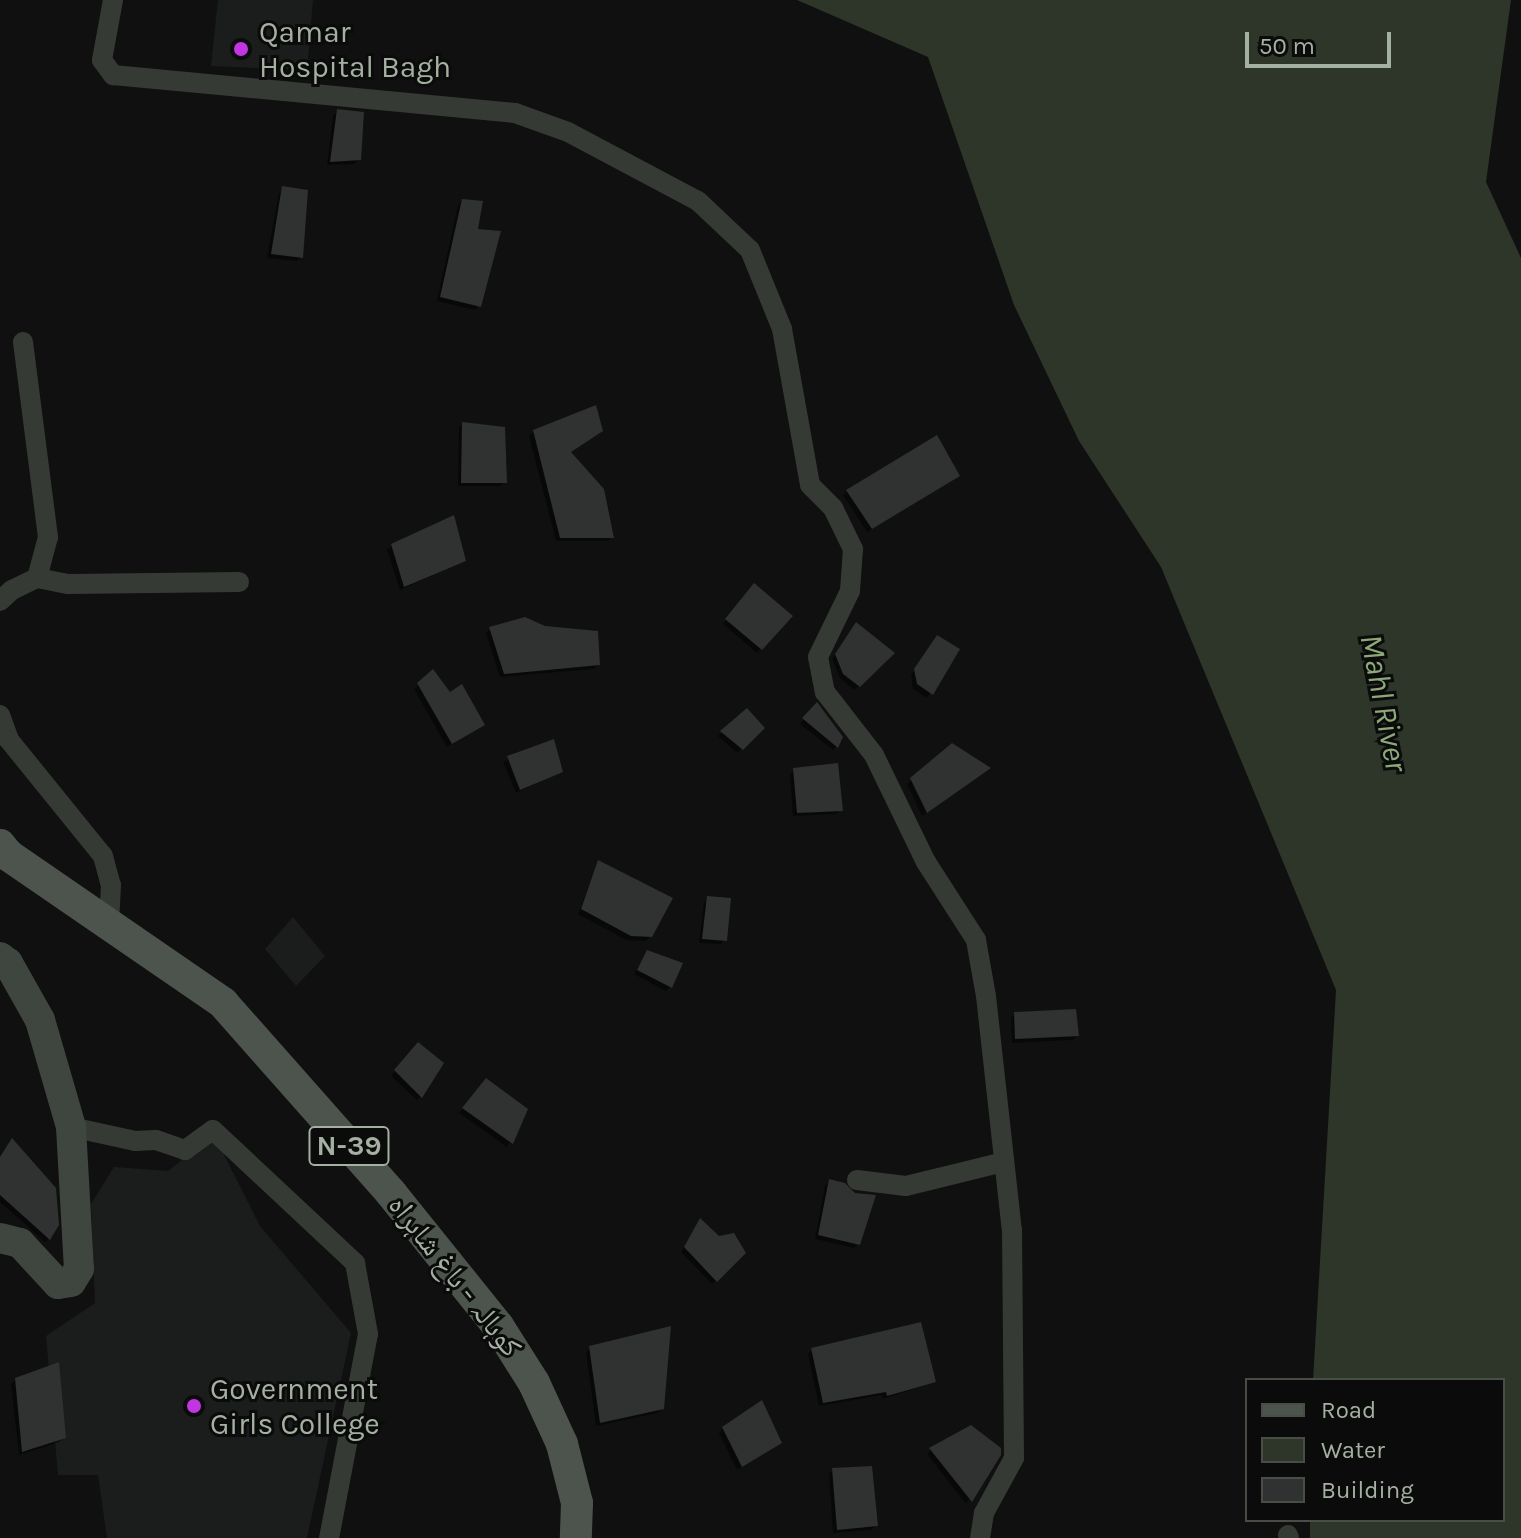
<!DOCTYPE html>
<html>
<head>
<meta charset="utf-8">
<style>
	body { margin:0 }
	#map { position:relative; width:1521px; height:1538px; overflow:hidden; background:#0f100f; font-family:Karla,"Noto Naskh Arabic",sans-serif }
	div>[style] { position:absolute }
	.built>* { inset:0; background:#1b1d1c }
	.water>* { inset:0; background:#2e3529 }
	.shadow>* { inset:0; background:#0007 }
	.building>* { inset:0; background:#2f3230 }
	.street>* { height:20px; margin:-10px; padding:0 10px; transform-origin:10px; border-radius:10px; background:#363a35 }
	.secondary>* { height:30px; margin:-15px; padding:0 15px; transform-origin:15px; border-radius:15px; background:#3f453f }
	.primary>* { height:32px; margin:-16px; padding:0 16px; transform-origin:16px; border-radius:16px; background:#4d544d }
	.dots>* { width:22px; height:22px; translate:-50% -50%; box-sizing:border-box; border:4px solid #0a0b0a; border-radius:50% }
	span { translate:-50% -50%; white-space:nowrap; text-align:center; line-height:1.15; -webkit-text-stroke:6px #0a0b0a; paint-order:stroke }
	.shield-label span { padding:2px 6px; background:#0a0b0a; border:2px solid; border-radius:6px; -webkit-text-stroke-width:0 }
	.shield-label { font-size:28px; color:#a4b0a1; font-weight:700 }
	.poi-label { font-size:30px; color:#a4b0a1 }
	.left { translate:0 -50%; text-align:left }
	.street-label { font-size:30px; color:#a4b0a1 }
	.water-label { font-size:32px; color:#8ca97a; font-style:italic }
	.legend { position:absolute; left:1245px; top:1378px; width:260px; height:144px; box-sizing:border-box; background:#0a0b0a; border:2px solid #484d46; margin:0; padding:10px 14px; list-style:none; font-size:24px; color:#a4b0a1 }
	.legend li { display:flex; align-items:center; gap:16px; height:40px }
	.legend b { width:40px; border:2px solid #484d46 }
	.scale { position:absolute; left:1245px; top:32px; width:146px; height:36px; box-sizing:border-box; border:4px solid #a4b0a1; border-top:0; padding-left:10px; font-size:24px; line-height:28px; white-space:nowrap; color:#a4b0a1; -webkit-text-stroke:6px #0a0b0a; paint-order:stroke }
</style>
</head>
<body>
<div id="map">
	<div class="built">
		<i style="clip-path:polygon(218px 0,313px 0,307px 70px,211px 66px)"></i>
		<i style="clip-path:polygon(293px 917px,325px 956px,296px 986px,265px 949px)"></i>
		<i style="clip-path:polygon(214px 1135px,260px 1226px,351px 1333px,307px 1538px,107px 1538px,98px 1475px,58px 1475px,46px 1336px,95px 1303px,91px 1204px,114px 1167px,168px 1171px)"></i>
	</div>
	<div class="water">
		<i style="clip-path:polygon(797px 0,1511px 0,1486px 182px,1521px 258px,1521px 1538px,1310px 1538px,1310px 1520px,1503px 1520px,1503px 1380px,1313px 1380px,1336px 990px,1161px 567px,1079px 441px,1014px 305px,928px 57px)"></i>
	</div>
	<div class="shadow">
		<i style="clip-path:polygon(338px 111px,359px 159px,354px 164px,327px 165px,333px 116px)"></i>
		<i style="clip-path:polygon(283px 189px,301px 257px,297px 261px,267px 258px,279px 193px)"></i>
		<i style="clip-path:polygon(462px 201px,476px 231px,479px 306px,475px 310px,437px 301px,458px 205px)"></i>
		<i style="clip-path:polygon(463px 424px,505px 482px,500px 486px,458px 486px,459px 428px)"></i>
		<i style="clip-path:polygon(534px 431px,569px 453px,612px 537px,608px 541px,556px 541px,529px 436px)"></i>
		<i style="clip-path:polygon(953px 480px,867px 532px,843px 495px,848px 491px)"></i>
		<i style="clip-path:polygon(392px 546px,463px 561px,400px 590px,387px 550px)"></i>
		<i style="clip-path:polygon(750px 590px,790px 616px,757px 653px,723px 624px)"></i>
		<i style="clip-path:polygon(856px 624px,892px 654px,854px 690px,840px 678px,832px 659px)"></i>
		<i style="clip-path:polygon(490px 629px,598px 665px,594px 669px,500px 677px,486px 633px)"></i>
		<i style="clip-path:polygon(933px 642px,957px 650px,927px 698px,913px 689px,911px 675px)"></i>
		<i style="clip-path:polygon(433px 672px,450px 695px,482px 725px,447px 747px,414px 689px)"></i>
		<i style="clip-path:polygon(816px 705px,837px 746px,833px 750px,800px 724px)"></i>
		<i style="clip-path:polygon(747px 711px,762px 728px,737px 753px,718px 736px)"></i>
		<i style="clip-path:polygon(552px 741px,561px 771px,516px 793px,503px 762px)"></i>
		<i style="clip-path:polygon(794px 770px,841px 810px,836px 814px,793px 816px,790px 774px)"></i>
		<i style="clip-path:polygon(984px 772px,922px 816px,907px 784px,912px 780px)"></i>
		<i style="clip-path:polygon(598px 862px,651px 936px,646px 941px,626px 940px,578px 914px)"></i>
		<i style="clip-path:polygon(708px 898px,725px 940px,721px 944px,699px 943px,704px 903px)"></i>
		<i style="clip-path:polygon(648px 952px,670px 986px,666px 991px,634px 974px)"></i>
		<i style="clip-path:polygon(1015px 1014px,1077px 1035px,1073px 1040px,1012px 1043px,1011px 1018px)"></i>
		<i style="clip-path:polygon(414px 1048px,421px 1096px,417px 1100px,391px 1076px)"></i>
		<i style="clip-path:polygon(482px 1085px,525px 1109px,507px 1147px,459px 1113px)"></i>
		<i style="clip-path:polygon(0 1158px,49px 1238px,45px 1242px,0 1202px)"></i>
		<i style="clip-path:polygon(829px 1181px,858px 1244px,854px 1248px,815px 1239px,825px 1186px)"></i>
		<i style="clip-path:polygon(700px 1221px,718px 1238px,743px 1253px,712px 1284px,681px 1252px)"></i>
		<i style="clip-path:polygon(590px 1348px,663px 1408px,658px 1413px,596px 1426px,586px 1352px)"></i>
		<i style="clip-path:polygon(812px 1350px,934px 1382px,883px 1399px,882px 1395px,819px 1406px,808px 1354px)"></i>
		<i style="clip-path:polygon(16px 1380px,64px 1438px,59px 1442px,19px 1455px,11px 1384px)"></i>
		<i style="clip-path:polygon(723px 1428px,780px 1443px,737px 1470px,719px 1433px)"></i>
		<i style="clip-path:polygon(931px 1450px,999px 1454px,966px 1504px,927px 1454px)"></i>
		<i style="clip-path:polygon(833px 1470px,876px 1526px,871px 1530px,833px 1533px,829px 1474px)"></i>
	</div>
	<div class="building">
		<i style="clip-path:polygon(337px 109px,364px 112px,361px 160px,330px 162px)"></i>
		<i style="clip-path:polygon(282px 186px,308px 190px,303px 258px,271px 254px)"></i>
		<i style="clip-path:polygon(462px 199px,483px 201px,478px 229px,501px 231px,481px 307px,440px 297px)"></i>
		<i style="clip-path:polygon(596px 405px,603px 431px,571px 452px,604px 489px,614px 538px,560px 538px,533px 430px)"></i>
		<i style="clip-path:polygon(462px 422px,505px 427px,507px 483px,461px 483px)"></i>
		<i style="clip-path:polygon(937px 435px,960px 476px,872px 529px,846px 490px)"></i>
		<i style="clip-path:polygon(454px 515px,466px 561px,404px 587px,391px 544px)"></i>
		<i style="clip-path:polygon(754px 583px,793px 616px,762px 650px,725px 619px)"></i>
		<i style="clip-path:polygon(525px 617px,545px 626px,598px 631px,600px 665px,504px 674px,489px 627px)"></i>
		<i style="clip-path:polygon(856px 622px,895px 653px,860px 687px,843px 674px,835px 654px)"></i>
		<i style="clip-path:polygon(937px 635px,960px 649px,933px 695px,917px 684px,914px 669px)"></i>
		<i style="clip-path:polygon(433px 669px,450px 692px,462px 684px,485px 725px,452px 744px,417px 683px)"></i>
		<i style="clip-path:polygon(817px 702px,843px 737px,838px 748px,802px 718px)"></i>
		<i style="clip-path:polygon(747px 708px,765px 728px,743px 750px,720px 731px)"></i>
		<i style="clip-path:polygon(554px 739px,563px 772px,520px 790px,507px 756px)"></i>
		<i style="clip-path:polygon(952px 743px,991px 768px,927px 813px,910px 778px)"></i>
		<i style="clip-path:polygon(838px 763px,843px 811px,797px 813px,793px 768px)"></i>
		<i style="clip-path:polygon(598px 860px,673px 898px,652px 937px,631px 936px,581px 909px)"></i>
		<i style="clip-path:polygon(707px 896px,731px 898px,727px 941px,702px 939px)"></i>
		<i style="clip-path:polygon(647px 950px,683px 963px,672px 988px,637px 970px)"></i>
		<i style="clip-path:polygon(1076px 1009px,1079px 1036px,1015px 1039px,1014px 1012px)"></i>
		<i style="clip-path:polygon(418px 1042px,444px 1063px,422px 1098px,394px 1070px)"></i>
		<i style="clip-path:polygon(486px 1078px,528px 1109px,513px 1144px,462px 1108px)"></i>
		<i style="clip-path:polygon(12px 1138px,56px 1188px,59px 1225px,50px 1240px,0 1195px,0 1157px)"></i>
		<i style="clip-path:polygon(829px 1179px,845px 1183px,855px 1193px,876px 1195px,860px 1245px,818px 1235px)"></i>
		<i style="clip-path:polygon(700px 1218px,719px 1236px,734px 1233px,746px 1253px,717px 1282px,684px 1247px)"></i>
		<i style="clip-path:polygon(921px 1322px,936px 1382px,887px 1396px,886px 1392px,823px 1403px,811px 1348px)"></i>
		<i style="clip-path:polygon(671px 1326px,664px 1409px,600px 1423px,589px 1346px)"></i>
		<i style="clip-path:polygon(59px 1362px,66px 1438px,22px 1452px,15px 1378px)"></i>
		<i style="clip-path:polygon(762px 1400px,782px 1443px,742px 1467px,722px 1427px)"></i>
		<i style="clip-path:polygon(971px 1425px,1001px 1448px,1001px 1455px,972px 1502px,929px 1448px)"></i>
		<i style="clip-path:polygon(872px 1466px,878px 1526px,837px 1530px,832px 1468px)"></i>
	</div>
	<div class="street">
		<i style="left:113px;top:0;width:61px;rotate:100.4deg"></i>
		<i style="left:102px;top:60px;width:19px;rotate:54deg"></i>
		<i style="left:113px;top:75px;width:404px;rotate:5.4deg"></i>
		<i style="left:515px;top:113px;width:56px;rotate:19.7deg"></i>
		<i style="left:568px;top:132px;width:147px;rotate:28deg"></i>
		<i style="left:698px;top:201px;width:71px;rotate:43.3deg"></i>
		<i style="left:750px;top:250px;width:85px;rotate:67.9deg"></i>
		<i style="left:782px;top:329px;width:158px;rotate:79.8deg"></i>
		<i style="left:810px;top:485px;width:33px;rotate:45deg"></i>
		<i style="left:833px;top:508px;width:46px;rotate:64deg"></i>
		<i style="left:853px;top:549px;width:42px;rotate:94.1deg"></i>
		<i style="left:850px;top:591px;width:73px;rotate:115.9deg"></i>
		<i style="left:818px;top:657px;width:36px;rotate:79deg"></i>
		<i style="left:825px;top:692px;width:80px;rotate:52.1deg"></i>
		<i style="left:874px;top:755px;width:119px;rotate:64.1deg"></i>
		<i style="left:926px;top:862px;width:93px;rotate:57.3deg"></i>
		<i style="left:976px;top:940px;width:57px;rotate:79.9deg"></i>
		<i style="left:986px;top:996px;width:235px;rotate:83.7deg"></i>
		<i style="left:1012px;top:1230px;width:228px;rotate:89.5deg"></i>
		<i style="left:1014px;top:1458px;width:63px;rotate:118.6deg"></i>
		<i style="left:984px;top:1513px;width:25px;rotate:99deg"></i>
		<i style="left:23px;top:342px;width:197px;rotate:82.7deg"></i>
		<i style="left:48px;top:537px;width:42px;rotate:105deg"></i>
		<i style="left:0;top:601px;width:16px;rotate:-43deg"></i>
		<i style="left:12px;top:590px;width:28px;rotate:-26deg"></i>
		<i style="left:37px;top:578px;width:32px;rotate:11deg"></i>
		<i style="left:68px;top:584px;width:171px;rotate:-0.7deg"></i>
		<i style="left:0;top:715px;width:27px;rotate:70deg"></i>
		<i style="left:9px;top:740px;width:149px;rotate:51deg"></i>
		<i style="left:103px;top:856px;width:30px;rotate:75deg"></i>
		<i style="left:111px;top:885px;width:39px;rotate:93deg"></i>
		<i style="left:71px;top:1127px;width:66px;rotate:12.3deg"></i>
		<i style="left:135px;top:1141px;width:21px;rotate:-3deg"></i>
		<i style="left:156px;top:1140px;width:31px;rotate:19deg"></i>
		<i style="left:185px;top:1150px;width:34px;rotate:-36deg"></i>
		<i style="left:213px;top:1130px;width:195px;rotate:43.1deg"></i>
		<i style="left:355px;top:1263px;width:72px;rotate:79.6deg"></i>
		<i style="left:368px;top:1334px;width:208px;rotate:100.8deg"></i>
		<i style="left:857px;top:1180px;width:49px;rotate:7deg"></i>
		<i style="left:906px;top:1186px;width:101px;rotate:-13.8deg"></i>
		<i style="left:1288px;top:1535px;width:3px;rotate:72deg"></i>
	</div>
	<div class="secondary">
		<i style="left:0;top:957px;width:10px;rotate:37deg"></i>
		<i style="left:8px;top:963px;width:65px;rotate:60.7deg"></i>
		<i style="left:40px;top:1020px;width:111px;rotate:73.8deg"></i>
		<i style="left:71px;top:1127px;width:142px;rotate:86.8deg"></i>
		<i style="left:79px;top:1269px;width:15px;rotate:122deg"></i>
		<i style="left:71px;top:1282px;width:13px;rotate:171deg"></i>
		<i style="left:58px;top:1284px;width:56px;rotate:-132.8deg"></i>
		<i style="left:20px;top:1243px;width:21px;rotate:-166deg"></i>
	</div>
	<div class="primary">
		<i style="left:0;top:845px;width:13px;rotate:51deg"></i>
		<i style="left:8px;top:855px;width:261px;rotate:34.5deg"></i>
		<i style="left:223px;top:1003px;width:254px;rotate:48.5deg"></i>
		<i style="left:391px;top:1193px;width:171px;rotate:51.2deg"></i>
		<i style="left:498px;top:1326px;width:67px;rotate:57.7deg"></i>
		<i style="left:534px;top:1383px;width:67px;rotate:65.3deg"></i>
		<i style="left:562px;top:1444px;width:61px;rotate:75.7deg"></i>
		<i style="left:577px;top:1503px;width:35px;rotate:92deg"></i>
	</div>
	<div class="dots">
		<i style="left:241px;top:49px;background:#c236e2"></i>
		<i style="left:194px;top:1406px;background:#c236e2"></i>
	</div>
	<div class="shield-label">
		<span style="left:349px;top:1146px">N-39</span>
	</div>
	<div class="poi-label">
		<span class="left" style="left:259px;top:49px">Qamar<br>Hospital Bagh</span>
		<span class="left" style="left:210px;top:1406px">Government<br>Girls College</span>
	</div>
	<div class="street-label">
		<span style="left:455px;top:1276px;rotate:52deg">کوہالہ - باغ شاہراہ</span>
	</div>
	<div class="water-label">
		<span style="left:1383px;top:703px;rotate:79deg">Mahl River</span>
	</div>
	<ul class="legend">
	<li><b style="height:10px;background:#4d544d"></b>Road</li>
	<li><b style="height:22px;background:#2e3529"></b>Water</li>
	<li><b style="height:22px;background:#2f3230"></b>Building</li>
	</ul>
	<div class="scale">50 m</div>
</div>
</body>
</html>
